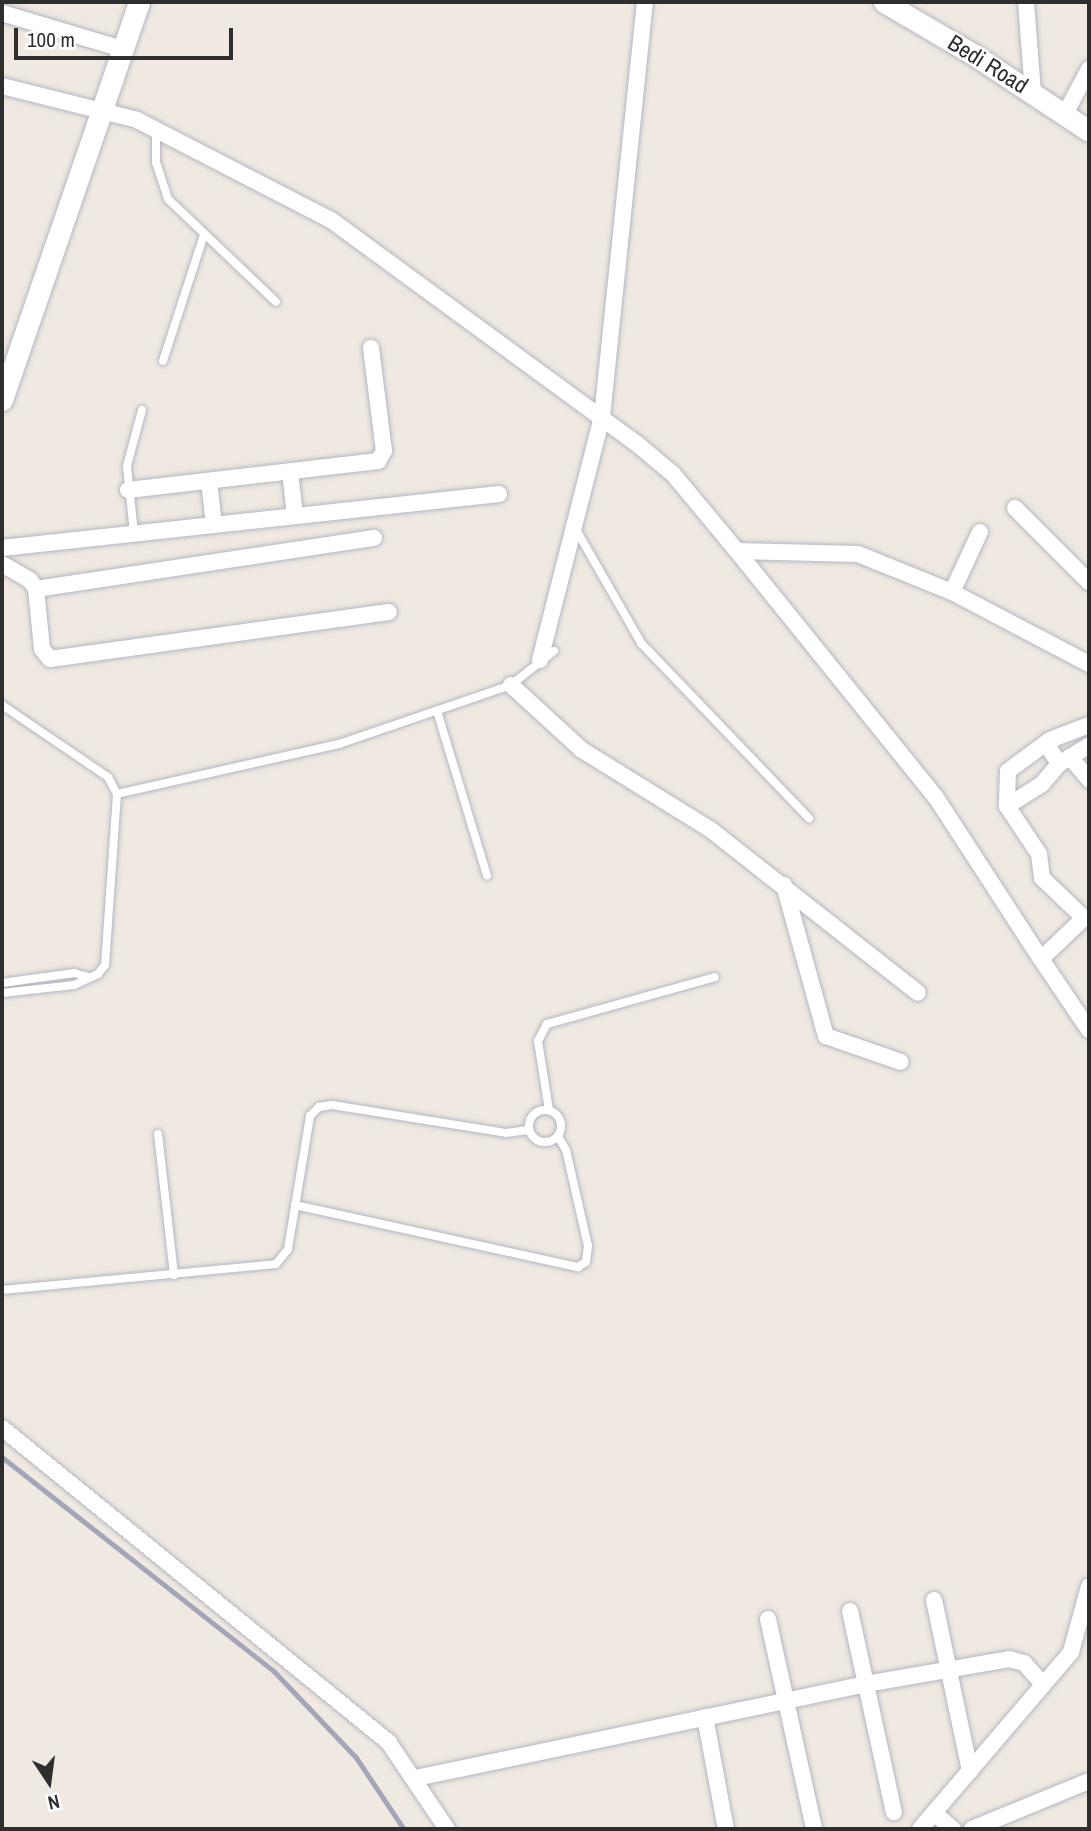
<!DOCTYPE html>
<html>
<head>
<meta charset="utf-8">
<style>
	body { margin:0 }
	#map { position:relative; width:1091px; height:1831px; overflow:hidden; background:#efe9e1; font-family:"Archivo Narrow",sans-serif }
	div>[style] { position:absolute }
	.roads { filter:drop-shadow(0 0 2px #b4b7c1) drop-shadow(0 0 2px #b4b7c1) }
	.service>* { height:8px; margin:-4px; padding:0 4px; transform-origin:4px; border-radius:4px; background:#fff }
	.service>.ring { margin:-4px; padding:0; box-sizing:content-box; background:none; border:8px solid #fff; border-radius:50% }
	.minor>* { height:16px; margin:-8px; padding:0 8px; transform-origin:8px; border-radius:8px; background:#fff }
	.secondary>* { height:21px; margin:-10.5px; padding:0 10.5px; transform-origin:10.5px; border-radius:10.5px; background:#fff }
	.rail>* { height:4.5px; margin:-2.25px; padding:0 2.25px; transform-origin:2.25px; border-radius:2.25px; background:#a3a6b8 }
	span { translate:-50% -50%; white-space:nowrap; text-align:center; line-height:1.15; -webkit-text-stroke:5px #fff; paint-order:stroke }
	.street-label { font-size:23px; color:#2e2e2e }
	.frame { position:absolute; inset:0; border:4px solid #2e2e2e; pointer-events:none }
	.north { position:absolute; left:14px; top:1747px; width:70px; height:70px; -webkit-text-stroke:5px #fff; paint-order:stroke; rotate:167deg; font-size:19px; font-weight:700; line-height:28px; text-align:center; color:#2e2e2e }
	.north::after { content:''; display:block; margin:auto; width:24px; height:32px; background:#2e2e2e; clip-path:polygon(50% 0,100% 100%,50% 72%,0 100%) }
	.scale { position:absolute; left:14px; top:28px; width:219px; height:32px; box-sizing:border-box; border:4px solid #2e2e2e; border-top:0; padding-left:9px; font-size:21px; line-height:24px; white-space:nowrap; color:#2e2e2e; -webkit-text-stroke:5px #fff; paint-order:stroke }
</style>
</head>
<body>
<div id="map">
	<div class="roads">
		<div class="service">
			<i style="left:156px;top:129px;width:33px;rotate:90deg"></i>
			<i style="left:156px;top:162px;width:39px;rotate:72deg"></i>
			<i style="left:168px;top:199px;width:149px;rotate:43.6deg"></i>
			<i style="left:163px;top:361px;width:133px;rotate:-72deg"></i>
			<i style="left:575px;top:528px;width:133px;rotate:60.1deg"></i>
			<i style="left:641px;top:643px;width:243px;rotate:46.2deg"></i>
			<i style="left:134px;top:533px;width:67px;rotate:-96deg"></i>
			<i style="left:127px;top:466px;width:58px;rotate:-75deg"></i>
			<i style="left:2px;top:705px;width:128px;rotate:34.2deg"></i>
			<i style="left:108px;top:777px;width:19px;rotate:62deg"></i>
			<i style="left:117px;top:794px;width:171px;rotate:94deg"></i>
			<i style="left:105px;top:965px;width:11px;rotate:128deg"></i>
			<i style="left:98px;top:974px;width:26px;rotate:155deg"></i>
			<i style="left:74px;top:985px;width:72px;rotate:173.7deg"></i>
			<i style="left:437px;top:711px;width:172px;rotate:73.1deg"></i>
			<i style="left:117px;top:794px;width:228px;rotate:-12.7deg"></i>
			<i style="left:339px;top:744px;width:182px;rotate:-18.9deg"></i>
			<i style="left:511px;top:685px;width:55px;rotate:-38.3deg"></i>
			<i style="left:2px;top:983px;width:73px;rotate:-7.9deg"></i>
			<i style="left:74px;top:973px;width:15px;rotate:16deg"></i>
			<i class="ring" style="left:529px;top:1110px;width:24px;height:24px"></i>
			<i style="left:549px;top:1110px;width:70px;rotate:-99.1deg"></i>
			<i style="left:538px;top:1041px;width:19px;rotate:-62deg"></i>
			<i style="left:547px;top:1024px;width:174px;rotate:-15.6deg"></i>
			<i style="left:158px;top:1134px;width:142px;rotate:83.5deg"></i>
			<i style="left:295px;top:1205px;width:290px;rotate:12.4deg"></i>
			<i style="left:578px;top:1267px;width:9px;rotate:-32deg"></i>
			<i style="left:586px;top:1262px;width:16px;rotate:-83deg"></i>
			<i style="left:588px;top:1246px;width:98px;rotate:-102.9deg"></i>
			<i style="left:566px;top:1150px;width:16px;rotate:-120deg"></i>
			<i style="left:2px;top:1290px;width:275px;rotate:-5.4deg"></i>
			<i style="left:276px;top:1264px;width:19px;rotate:-51deg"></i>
			<i style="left:288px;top:1249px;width:135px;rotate:-80.6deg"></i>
			<i style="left:310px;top:1116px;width:13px;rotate:-45deg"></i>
			<i style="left:319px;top:1107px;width:13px;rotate:-9deg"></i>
			<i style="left:332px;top:1105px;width:176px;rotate:9.1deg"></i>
			<i style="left:506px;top:1133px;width:22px;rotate:-8deg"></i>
		</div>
		<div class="minor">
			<i style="left:1026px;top:2px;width:90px;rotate:85.6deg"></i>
			<i style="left:2px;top:13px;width:125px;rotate:16.7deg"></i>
			<i style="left:2px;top:86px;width:139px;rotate:14.1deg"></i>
			<i style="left:137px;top:120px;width:218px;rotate:27.3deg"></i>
			<i style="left:331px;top:220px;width:378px;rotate:36.2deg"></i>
			<i style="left:636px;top:443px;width:48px;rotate:40deg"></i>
			<i style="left:673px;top:474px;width:100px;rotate:50.3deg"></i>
			<i style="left:737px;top:551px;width:121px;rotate:1.4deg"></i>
			<i style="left:858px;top:554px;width:101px;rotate:22deg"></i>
			<i style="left:952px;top:592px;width:155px;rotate:27.7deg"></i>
			<i style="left:1065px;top:114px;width:51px;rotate:-61.9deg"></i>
			<i style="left:290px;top:472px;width:44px;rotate:83.5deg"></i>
			<i style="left:209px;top:481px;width:44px;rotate:83.5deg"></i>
			<i style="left:128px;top:490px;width:252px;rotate:-6.6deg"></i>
			<i style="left:378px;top:461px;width:12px;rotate:-59deg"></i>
			<i style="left:384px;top:451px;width:104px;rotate:-97.2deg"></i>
			<i style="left:1015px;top:508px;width:105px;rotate:45deg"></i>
			<i style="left:2px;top:548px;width:500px;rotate:-6.2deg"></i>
			<i style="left:737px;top:551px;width:315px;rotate:51.1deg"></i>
			<i style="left:935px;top:796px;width:194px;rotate:57deg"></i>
			<i style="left:2px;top:564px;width:32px;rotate:30deg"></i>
			<i style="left:30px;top:580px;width:11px;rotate:56deg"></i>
			<i style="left:36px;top:589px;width:60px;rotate:84.3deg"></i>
			<i style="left:42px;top:649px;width:13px;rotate:51deg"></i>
			<i style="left:50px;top:659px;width:342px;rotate:-7.9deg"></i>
			<i style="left:36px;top:589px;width:342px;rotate:-8.6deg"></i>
			<i style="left:952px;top:592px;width:66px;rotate:-65deg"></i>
			<i style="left:540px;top:660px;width:251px;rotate:-75.7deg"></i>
			<i style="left:602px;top:417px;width:417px;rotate:-84.1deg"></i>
			<i style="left:511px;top:685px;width:96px;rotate:42.5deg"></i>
			<i style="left:582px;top:750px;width:152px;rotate:31.8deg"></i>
			<i style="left:711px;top:830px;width:263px;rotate:38.2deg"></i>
			<i style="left:1089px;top:725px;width:42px;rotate:159deg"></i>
			<i style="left:1050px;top:740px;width:52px;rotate:143.6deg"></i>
			<i style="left:1008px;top:771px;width:35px;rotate:92deg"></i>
			<i style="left:1007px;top:806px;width:58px;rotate:56.3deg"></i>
			<i style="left:1039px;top:854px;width:24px;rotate:83deg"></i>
			<i style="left:1042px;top:878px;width:58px;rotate:43.6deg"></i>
			<i style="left:1084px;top:918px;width:59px;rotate:136.4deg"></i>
			<i style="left:1041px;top:959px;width:86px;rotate:55.9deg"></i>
			<i style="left:1046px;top:743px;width:25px;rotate:58deg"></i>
			<i style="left:1059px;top:764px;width:36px;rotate:-32deg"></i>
			<i style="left:1070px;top:757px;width:30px;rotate:50deg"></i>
			<i style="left:1007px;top:806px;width:41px;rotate:-32.2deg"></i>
			<i style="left:1042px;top:784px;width:26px;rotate:-50deg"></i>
			<i style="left:784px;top:885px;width:157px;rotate:74.5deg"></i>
			<i style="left:826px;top:1036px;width:79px;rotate:19.1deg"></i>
			<i style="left:2px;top:1428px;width:499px;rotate:39.1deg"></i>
			<i style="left:389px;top:1743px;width:104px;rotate:56deg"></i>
			<i style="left:934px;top:1600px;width:175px;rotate:78.1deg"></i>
			<i style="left:850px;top:1611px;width:206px;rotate:77.7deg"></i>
			<i style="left:768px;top:1619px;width:215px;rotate:77.6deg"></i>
			<i style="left:705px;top:1717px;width:114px;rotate:79.4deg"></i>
			<i style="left:416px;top:1778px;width:460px;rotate:-11.8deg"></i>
			<i style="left:866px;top:1684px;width:145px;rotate:-9.9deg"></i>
			<i style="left:1009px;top:1659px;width:16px;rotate:15deg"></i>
			<i style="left:1024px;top:1663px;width:28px;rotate:48deg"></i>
			<i style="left:934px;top:1813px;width:25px;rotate:40deg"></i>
			<i style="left:920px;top:1829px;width:233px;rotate:-49.5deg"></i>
			<i style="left:1071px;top:1652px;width:68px;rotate:-74.7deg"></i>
			<i style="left:972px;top:1829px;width:126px;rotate:-22.3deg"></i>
		</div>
		<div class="secondary">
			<i style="left:884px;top:2px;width:107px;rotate:30.4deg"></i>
			<i style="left:976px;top:56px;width:136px;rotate:33.6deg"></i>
			<i style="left:2px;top:400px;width:421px;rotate:-71deg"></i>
		</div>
	</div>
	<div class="rail">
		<i style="left:2px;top:1457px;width:346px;rotate:38.2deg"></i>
		<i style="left:274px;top:1671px;width:119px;rotate:46.4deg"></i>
		<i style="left:356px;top:1757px;width:87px;rotate:56.3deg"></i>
	</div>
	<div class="street-label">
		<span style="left:988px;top:64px;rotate:32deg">Bedi Road</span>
	</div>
	<div class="frame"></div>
	<div class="north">N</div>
	<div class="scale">100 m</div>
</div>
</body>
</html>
